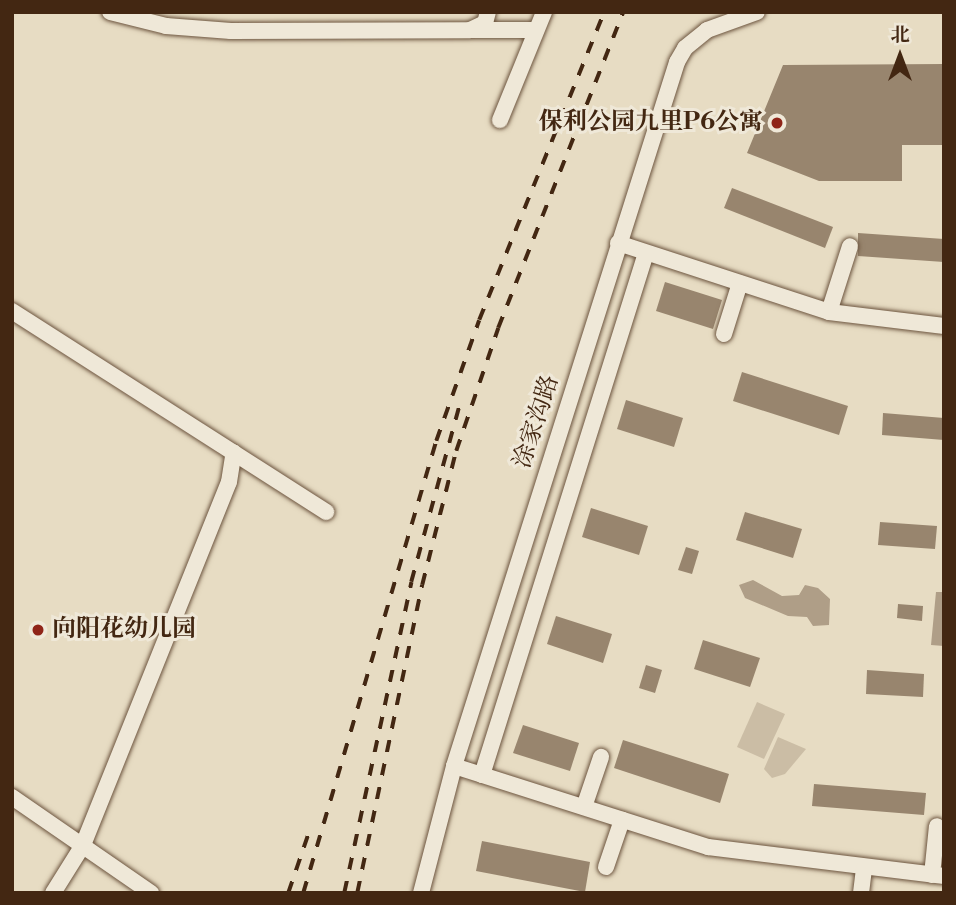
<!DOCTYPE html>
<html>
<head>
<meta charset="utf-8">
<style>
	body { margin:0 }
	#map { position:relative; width:956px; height:905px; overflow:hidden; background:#e7dcc3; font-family:"Libre Bodoni","Noto Serif SC",serif }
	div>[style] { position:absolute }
	.green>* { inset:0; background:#cbbda5 }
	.water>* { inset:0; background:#af9e87 }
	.building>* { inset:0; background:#98856e }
	.roads { filter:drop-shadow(0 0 2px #6c543e) drop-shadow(0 0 2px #6c543e) }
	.minor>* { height:16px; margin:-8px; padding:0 8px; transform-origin:8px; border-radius:8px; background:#efe8d8 }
	.rail>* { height:3.5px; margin-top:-1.75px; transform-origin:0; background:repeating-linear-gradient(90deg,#432712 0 12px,transparent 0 24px) }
	.dots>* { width:19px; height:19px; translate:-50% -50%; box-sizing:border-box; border:4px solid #efe8d8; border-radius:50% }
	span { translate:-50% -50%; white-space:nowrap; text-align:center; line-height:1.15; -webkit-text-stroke:6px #efe8d8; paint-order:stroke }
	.poi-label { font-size:24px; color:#432712; font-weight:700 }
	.right { translate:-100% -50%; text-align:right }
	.left { translate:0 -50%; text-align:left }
	.street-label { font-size:24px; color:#432712 }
	.frame { position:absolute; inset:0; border:14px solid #432712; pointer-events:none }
	.north { position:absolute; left:865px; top:21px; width:70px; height:70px; -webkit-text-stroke:5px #efe8d8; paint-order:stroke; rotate:0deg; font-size:19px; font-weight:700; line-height:28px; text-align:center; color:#432712 }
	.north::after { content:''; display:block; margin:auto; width:24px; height:32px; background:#432712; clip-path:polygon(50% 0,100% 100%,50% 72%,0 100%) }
</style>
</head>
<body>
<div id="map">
	<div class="green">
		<i style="clip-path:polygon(757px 702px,785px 714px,764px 759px,737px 747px)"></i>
		<i style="clip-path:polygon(778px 737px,806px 749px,785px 774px,772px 778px,764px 769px)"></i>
	</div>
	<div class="water">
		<i style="clip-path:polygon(753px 580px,782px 596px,799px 595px,805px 585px,818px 588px,830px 599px,829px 625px,813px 626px,807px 617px,788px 616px,745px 598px,739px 585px)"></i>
		<i style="clip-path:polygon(936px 592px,944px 592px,944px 646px,931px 645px)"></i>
	</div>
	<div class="building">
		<i style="clip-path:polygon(944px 64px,944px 145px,902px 145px,902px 181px,819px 181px,747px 153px,783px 65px)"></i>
		<i style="clip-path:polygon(732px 188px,833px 227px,825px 248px,724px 208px)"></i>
		<i style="clip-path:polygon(858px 233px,944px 239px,944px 262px,858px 256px)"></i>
		<i style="clip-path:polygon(665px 282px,722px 300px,713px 329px,656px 311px)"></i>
		<i style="clip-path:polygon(742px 372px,848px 406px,839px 435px,733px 401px)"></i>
		<i style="clip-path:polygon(626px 400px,683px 418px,674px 447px,617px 429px)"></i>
		<i style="clip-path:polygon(883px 413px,944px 418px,944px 440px,882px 435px)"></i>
		<i style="clip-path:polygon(591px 508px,648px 526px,639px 555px,582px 537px)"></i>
		<i style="clip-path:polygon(745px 512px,802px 529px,793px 558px,736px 540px)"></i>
		<i style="clip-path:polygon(880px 522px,937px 526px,935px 549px,878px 545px)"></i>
		<i style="clip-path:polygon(686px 547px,699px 551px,692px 574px,678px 570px)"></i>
		<i style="clip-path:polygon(898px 604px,923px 606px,922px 621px,897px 618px)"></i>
		<i style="clip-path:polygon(556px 616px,612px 634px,603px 663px,547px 644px)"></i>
		<i style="clip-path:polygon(703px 640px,760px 658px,750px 687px,694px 669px)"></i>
		<i style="clip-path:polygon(646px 665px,662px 670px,655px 693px,639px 688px)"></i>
		<i style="clip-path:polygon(867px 670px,924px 674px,923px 697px,866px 694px)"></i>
		<i style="clip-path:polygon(523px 725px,579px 743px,570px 771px,513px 753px)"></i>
		<i style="clip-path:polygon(623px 740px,729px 774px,720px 803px,614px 768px)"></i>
		<i style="clip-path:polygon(814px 784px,926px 793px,924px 815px,812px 806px)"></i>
		<i style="clip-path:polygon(482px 841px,590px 862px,585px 892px,476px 871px)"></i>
	</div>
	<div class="roads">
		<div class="minor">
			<i style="left:110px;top:12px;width:58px;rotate:14deg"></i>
			<i style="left:166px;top:26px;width:65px;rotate:4.4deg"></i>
			<i style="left:231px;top:31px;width:239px;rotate:-0.2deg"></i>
			<i style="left:470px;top:30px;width:17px;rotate:-25deg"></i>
			<i style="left:485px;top:23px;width:11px;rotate:-75deg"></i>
			<i style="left:472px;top:30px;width:64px"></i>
			<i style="left:500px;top:120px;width:117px;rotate:-67.8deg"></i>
			<i style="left:618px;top:243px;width:222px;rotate:18.1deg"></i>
			<i style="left:829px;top:312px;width:116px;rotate:6.9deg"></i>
			<i style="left:12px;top:311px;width:373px;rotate:32.6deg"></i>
			<i style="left:829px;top:312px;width:69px;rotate:-72.3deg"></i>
			<i style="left:724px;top:334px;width:53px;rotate:-72.6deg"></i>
			<i style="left:454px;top:766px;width:267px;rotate:17.7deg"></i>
			<i style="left:708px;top:847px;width:238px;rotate:7deg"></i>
			<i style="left:482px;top:775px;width:547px;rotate:-72.56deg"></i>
			<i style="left:12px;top:797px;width:169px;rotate:34.6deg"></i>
			<i style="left:584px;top:807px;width:53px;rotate:-71.2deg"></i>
			<i style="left:606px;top:867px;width:50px;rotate:-71.2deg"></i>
			<i style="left:932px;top:875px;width:49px;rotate:-84.2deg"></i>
			<i style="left:53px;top:893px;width:57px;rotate:-58deg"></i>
			<i style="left:83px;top:845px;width:391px;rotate:-68.1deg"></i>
			<i style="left:229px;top:482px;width:30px;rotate:-81deg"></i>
			<i style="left:421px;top:893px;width:131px;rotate:-75.4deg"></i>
			<i style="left:454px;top:766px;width:738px;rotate:-72.42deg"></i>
			<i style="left:677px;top:62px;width:16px;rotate:-60deg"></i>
			<i style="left:685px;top:48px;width:28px;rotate:-39deg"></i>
			<i style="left:707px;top:30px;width:53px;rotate:-19.8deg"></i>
			<i style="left:861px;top:893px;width:25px;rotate:-83deg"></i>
		</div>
	</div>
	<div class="rail">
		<i style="left:288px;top:893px;width:71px;rotate:-71.1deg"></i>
		<i style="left:303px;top:893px;width:471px;rotate:-73.6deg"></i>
		<i style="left:436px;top:441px;width:128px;rotate:-70.4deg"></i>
		<i style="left:479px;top:320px;width:332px;rotate:-67.9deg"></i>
		<i style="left:344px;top:893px;width:318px;rotate:-77.8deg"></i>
		<i style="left:411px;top:582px;width:182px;rotate:-74.7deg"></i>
		<i style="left:357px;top:893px;width:315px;rotate:-78.1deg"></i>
		<i style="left:422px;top:585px;width:138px;rotate:-75.8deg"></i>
		<i style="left:456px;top:451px;width:130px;rotate:-71.1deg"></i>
		<i style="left:498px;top:328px;width:340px;rotate:-68.4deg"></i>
	</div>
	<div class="dots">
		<i style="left:777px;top:123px;background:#8f2418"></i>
		<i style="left:38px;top:630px;background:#8f2418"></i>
	</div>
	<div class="poi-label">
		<span class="right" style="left:763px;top:123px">保利公园九里P6公寓</span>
		<span class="left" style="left:52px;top:630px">向阳花幼儿园</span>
	</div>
	<div class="street-label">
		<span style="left:537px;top:422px;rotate:-72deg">涂家沟路</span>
	</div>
	<div class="frame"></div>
	<div class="north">北</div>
</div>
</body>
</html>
